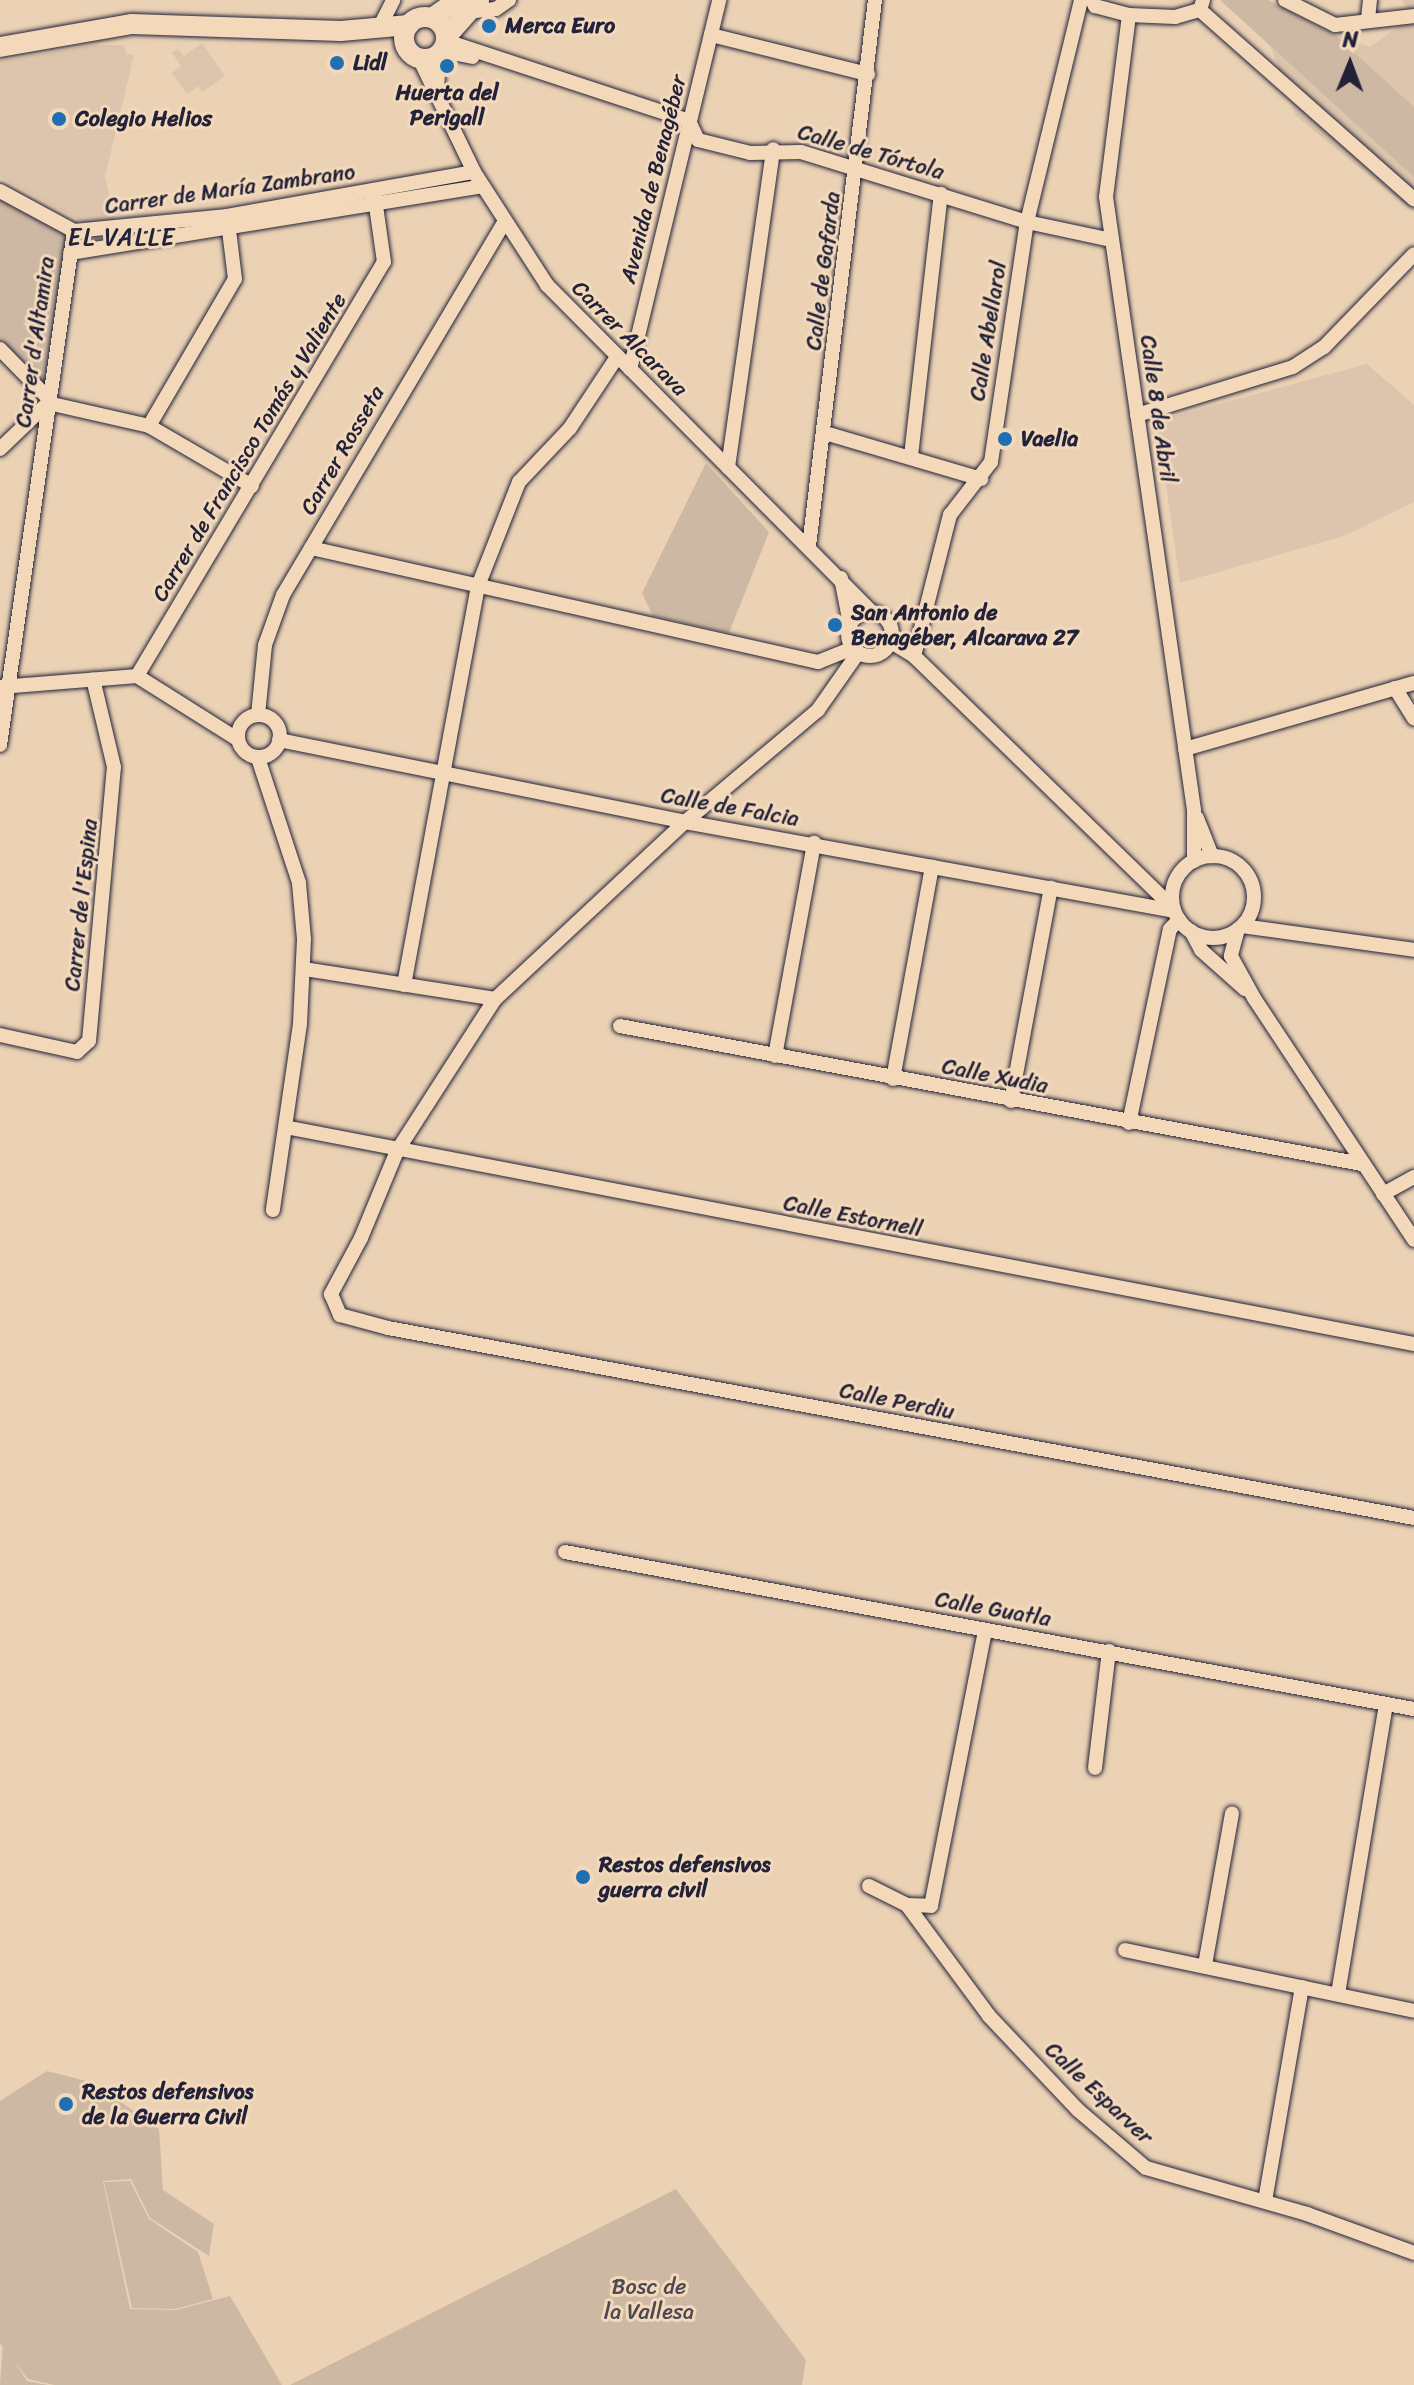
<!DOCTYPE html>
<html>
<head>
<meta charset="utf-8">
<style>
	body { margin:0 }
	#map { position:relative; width:1414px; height:2385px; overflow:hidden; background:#ebd2b5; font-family:Sriracha,sans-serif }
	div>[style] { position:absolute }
	.built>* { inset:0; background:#dcc5ac }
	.green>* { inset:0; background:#cdb8a3 }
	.roads { filter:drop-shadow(0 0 2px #22223b) drop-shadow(0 0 2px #22223b) }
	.street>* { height:14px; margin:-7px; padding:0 7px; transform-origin:7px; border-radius:7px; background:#f3d9ba }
	.street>.ring { margin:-7px; padding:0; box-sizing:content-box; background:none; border:14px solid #f3d9ba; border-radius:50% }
	.secondary>* { height:20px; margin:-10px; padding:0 10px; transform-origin:10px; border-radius:10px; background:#f3d9ba }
	.secondary>.ring { margin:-10px; padding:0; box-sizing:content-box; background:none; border:20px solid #f3d9ba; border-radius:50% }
	.dots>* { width:22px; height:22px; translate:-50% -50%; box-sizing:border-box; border:4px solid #f3d9ba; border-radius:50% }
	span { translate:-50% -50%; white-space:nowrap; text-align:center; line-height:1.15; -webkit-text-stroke:6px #f3d9ba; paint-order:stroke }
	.poi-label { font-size:22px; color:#22223b; font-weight:700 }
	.left { translate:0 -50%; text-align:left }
	.street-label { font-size:22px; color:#22223b }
	.park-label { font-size:22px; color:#4d4855 }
	.neighbourhood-label { font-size:24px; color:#22223b; letter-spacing:2px }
	.north { position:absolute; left:1310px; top:24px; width:80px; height:80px; -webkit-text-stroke:6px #f3d9ba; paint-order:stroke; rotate:1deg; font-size:22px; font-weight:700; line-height:32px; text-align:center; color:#22223b }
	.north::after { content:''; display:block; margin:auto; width:28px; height:36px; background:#22223b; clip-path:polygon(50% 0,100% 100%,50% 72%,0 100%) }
</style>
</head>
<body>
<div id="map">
	<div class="built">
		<i style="clip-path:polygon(1402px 0,1414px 0,1414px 212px,1296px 116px,1266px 34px,1278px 11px,1370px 47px,1412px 16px)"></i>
		<i style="clip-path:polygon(202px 43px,225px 76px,202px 92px,198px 86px,187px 94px,172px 73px,181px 66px,172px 53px,178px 49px,184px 56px)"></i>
		<i style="clip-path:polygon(93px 45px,123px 45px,127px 54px,134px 55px,105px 177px,115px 219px,94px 228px,0 177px,0 61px)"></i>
		<i style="clip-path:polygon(1367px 364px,1414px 405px,1414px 502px,1344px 536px,1180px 583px,1157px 421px)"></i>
	</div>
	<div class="green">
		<i style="clip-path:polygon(1220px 0,1268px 0,1335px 35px,1414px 107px,1414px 177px)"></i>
		<i style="clip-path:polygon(0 191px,74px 231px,47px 397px,0 349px)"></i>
		<i style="clip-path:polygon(706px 463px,769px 532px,729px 633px,653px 616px,642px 593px)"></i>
		<i style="clip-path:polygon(47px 2071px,94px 2083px,159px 2129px,163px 2190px,214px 2224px,209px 2256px,150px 2218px,131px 2179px,103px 2181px,130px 2309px,176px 2310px,230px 2296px,282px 2385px,54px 2385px,28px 2379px,0 2343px,0 2101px)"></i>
		<i style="clip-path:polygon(130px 2181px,149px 2219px,198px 2252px,213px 2299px,175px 2309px,132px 2308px,104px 2182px)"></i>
		<i style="clip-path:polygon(676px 2189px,806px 2360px,802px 2385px,290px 2385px)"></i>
		<i style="clip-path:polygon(3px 2344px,27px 2381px,48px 2385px,0 2385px)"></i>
	</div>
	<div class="roads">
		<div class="street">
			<i style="left:1092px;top:0;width:7px;rotate:63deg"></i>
			<i style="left:1095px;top:6px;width:35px;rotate:15deg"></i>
			<i style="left:1129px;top:15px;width:46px;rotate:2.5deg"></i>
			<i style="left:1175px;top:17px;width:26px;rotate:-16deg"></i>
			<i style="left:1200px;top:10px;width:10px;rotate:-73deg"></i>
			<i style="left:1285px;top:0;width:56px;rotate:26.6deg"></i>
			<i style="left:1335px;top:25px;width:80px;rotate:-6.5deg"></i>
			<i style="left:1200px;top:10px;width:286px;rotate:41.5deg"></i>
			<i style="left:466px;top:12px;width:30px;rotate:-6deg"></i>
			<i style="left:496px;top:9px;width:16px;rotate:-35deg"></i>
			<i style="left:1129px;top:15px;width:183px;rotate:97.2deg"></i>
			<i style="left:1106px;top:197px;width:619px;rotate:81.83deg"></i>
			<i style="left:1194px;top:810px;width:51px;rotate:90deg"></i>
			<i style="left:1368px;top:19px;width:19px;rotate:-84deg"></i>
			<i style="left:378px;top:30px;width:34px;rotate:-63deg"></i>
			<i style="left:711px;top:35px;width:162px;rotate:14deg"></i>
			<i style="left:446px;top:41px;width:256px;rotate:18.2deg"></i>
			<i style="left:689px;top:121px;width:21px;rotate:65deg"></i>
			<i style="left:698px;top:140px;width:54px;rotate:14deg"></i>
			<i style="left:750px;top:153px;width:51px;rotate:-1.1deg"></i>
			<i style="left:801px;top:152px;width:237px;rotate:17.2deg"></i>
			<i style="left:1027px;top:222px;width:87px;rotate:12deg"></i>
			<i style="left:442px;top:51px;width:31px;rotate:11deg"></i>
			<i style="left:419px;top:58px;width:127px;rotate:64.2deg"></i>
			<i style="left:474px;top:172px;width:135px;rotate:57.1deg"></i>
			<i style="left:547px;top:285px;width:460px;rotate:45.2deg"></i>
			<i style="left:437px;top:92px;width:38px;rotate:-87deg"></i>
			<i style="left:0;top:191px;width:84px;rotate:28.4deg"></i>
			<i style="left:74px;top:231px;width:154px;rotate:-5.6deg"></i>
			<i style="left:227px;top:216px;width:251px;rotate:-10.1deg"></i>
			<i style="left:70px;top:253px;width:417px;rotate:-9.2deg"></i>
			<i style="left:0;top:349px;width:67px;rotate:45.6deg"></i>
			<i style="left:630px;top:369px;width:380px;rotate:-76.4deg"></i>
			<i style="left:48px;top:403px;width:104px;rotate:12.8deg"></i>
			<i style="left:149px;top:426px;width:119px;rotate:30.2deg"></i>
			<i style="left:1137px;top:415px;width:163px;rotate:-17.1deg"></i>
			<i style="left:1293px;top:367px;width:37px;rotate:-33deg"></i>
			<i style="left:1324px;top:347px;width:129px;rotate:-45.9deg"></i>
			<i style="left:149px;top:426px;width:170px;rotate:-59.7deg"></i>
			<i style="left:235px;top:279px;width:57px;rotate:-97deg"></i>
			<i style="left:825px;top:433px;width:163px;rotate:16.4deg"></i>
			<i style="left:0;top:449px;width:66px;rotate:-43.8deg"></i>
			<i style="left:911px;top:456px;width:264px;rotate:-83.5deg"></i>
			<i style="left:728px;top:467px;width:321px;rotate:-81.9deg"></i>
			<i style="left:809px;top:546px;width:550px;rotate:-83.11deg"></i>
			<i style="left:311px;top:548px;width:520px;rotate:12.67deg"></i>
			<i style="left:818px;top:662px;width:37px;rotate:-22deg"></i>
			<i style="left:841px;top:578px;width:47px;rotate:78.9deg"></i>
			<i class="ring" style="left:848px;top:612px;width:30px;height:30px"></i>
			<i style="left:891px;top:642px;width:27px;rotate:31deg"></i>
			<i style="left:914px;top:656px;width:361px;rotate:44.2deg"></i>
			<i style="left:858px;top:653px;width:70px;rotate:125.1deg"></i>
			<i style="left:818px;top:710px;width:174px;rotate:139.9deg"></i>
			<i style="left:685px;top:822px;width:260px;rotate:137deg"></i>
			<i style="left:495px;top:999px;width:181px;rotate:122.8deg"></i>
			<i style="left:397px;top:1151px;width:94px;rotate:112.5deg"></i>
			<i style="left:361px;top:1238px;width:64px;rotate:118.2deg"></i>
			<i style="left:331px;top:1294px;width:23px;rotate:67deg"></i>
			<i style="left:340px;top:1315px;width:50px;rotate:15.2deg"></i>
			<i style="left:388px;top:1328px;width:1043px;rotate:10.49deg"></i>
			<i style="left:914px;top:656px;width:146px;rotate:-75.7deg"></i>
			<i style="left:950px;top:515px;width:67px;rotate:-52.3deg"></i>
			<i style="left:991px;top:462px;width:243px;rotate:-81.5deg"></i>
			<i style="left:1027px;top:222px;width:228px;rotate:-76.3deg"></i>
			<i style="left:137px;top:676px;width:482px;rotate:-59.2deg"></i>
			<i style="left:384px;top:262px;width:71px;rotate:-98.1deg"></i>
			<i style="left:137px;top:676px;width:118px;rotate:32.2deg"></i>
			<i style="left:1px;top:687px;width:136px;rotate:-4.6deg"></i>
			<i style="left:1395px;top:688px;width:36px;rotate:58deg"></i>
			<i style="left:258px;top:715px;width:70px;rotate:-84.3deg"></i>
			<i style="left:265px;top:645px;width:53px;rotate:-70.2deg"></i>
			<i style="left:283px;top:595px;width:433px;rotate:-59.3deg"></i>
			<i class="ring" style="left:238px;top:715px;width:28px;height:28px"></i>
			<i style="left:279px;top:740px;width:414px;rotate:11.4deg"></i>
			<i style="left:685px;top:822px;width:497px;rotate:10.3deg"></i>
			<i style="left:0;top:745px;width:519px;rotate:-81.81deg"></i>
			<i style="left:1185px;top:749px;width:238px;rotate:-16.1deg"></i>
			<i style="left:258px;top:758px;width:132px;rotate:71.8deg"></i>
			<i style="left:299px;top:883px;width:56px;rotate:84.9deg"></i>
			<i style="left:304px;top:939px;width:85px;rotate:92.7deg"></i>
			<i style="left:300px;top:1024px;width:188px;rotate:98.3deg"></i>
			<i style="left:1197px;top:818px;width:41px;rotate:68.5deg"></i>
			<i class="ring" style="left:1172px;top:856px;width:68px;height:68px"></i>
			<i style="left:1242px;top:926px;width:174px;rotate:7.9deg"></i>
			<i style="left:1238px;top:929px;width:28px;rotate:105deg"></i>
			<i style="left:1231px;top:956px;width:48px;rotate:61.3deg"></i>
			<i style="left:1254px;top:998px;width:290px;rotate:56.5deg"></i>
			<i style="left:1191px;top:931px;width:21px;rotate:62deg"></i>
			<i style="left:1201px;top:950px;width:59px;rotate:41.6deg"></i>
			<i style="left:304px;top:969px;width:193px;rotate:8.9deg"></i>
			<i style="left:404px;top:985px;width:406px;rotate:-79.5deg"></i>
			<i style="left:478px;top:586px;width:112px;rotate:-68.5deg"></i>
			<i style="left:519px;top:482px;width:74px;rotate:-46.6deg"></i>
			<i style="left:570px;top:428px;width:85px;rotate:-56.5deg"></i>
			<i style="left:620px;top:1026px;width:755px;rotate:10.54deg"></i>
			<i style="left:0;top:1035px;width:79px;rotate:12.4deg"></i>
			<i style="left:77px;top:1052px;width:16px;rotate:-43deg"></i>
			<i style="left:89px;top:1041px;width:275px;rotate:-84.8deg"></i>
			<i style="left:114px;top:767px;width:90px;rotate:-103.4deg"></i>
			<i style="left:775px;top:1056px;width:217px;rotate:-79.6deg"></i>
			<i style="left:893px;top:1079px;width:216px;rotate:-79.6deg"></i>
			<i style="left:1011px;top:1101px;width:217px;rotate:-79.4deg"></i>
			<i style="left:1129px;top:1123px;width:198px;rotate:-78.1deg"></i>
			<i style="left:1170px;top:929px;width:13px;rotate:-45deg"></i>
			<i style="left:285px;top:1127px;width:1150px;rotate:10.88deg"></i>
			<i style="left:1383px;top:1194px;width:35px;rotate:-29deg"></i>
			<i style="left:565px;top:1552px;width:863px;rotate:10.48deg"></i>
			<i style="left:1095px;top:1768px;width:118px;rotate:-83.2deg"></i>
			<i style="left:869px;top:1886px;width:42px;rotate:26.6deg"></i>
			<i style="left:907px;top:1905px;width:24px;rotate:2deg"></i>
			<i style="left:931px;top:1906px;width:281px;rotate:-78.9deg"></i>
			<i style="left:907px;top:1905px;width:138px;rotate:53.5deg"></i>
			<i style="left:989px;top:2016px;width:129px;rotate:46.6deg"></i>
			<i style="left:1078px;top:2110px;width:89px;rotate:40.5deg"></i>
			<i style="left:1146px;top:2168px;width:167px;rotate:15.9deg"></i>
			<i style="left:1307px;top:2214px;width:114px;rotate:20deg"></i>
			<i style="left:1125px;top:1950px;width:295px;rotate:11.9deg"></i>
			<i style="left:1205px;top:1965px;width:154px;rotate:-79.9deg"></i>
			<i style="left:1338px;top:1994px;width:294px;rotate:-80.6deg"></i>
			<i style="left:1265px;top:2201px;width:217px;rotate:-80.2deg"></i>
		</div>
		<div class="secondary">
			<i class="ring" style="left:404px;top:17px;width:22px;height:22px"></i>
			<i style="left:432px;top:18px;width:32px;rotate:-35deg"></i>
			<i style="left:446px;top:37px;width:50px;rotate:-48.3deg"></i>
			<i style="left:0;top:47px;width:134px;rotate:-9.9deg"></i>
			<i style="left:132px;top:24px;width:209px;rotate:1.9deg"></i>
			<i style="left:341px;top:31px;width:68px;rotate:-5deg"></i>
		</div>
	</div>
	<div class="dots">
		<i style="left:489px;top:26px;background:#1f6fb2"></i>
		<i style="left:337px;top:63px;background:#1f6fb2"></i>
		<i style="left:447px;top:66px;background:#1f6fb2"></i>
		<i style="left:59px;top:119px;background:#1f6fb2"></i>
		<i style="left:1005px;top:439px;background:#1f6fb2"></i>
		<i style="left:835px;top:625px;background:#1f6fb2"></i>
		<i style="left:583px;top:1877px;background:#1f6fb2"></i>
		<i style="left:66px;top:2104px;background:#1f6fb2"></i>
	</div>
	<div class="poi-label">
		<span class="left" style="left:505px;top:26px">Merca Euro</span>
		<span class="left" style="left:353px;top:63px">Lidl</span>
		<span style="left:447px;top:105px">Huerta del<br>Perigall</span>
		<span class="left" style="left:75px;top:119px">Colegio Helios</span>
		<span class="left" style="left:1021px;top:439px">Vaelia</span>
		<span class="left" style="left:851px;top:625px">San Antonio de<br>Benagéber, Alcarava 27</span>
		<span class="left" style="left:599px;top:1877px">Restos defensivos<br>guerra civil</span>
		<span class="left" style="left:82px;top:2104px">Restos defensivos<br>de la Guerra Civil</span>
	</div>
	<div class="street-label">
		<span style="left:871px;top:152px;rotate:16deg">Calle de Tórtola</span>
		<span style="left:653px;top:179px;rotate:-76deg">Avenida de Benagéber</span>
		<span style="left:230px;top:189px;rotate:-8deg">Carrer de María Zambrano</span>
		<span style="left:823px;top:271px;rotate:-83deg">Calle de Gafarda</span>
		<span style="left:988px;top:331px;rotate:-81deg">Calle Abellarol</span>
		<span style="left:630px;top:338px;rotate:45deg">Carrer Alcarava</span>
		<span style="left:35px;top:342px;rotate:-82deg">Carrer d'Altamira</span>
		<span style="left:1158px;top:409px;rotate:82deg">Calle 8 de Abril</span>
		<span style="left:249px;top:447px;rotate:-59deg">Carrer de Francisco Tomás y Valiente</span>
		<span style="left:342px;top:450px;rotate:-60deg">Carrer Rosseta</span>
		<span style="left:730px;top:807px;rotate:10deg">Calle de Falcia</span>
		<span style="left:81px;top:905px;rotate:-84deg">Carrer de l'Espina</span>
		<span style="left:995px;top:1076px;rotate:11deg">Calle Xudia</span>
		<span style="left:853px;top:1216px;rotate:11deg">Calle Estornell</span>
		<span style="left:897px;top:1401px;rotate:11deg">Calle Perdiu</span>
		<span style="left:993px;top:1609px;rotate:10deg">Calle Guatla</span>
		<span style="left:1099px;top:2093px;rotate:43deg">Calle Esparver</span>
	</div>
	<div class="park-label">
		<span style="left:649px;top:2299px">Bosc de<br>la Vallesa</span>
	</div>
	<div class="neighbourhood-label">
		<span style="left:122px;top:238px">EL VALLE</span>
	</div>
	<div class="north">N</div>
</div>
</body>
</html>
